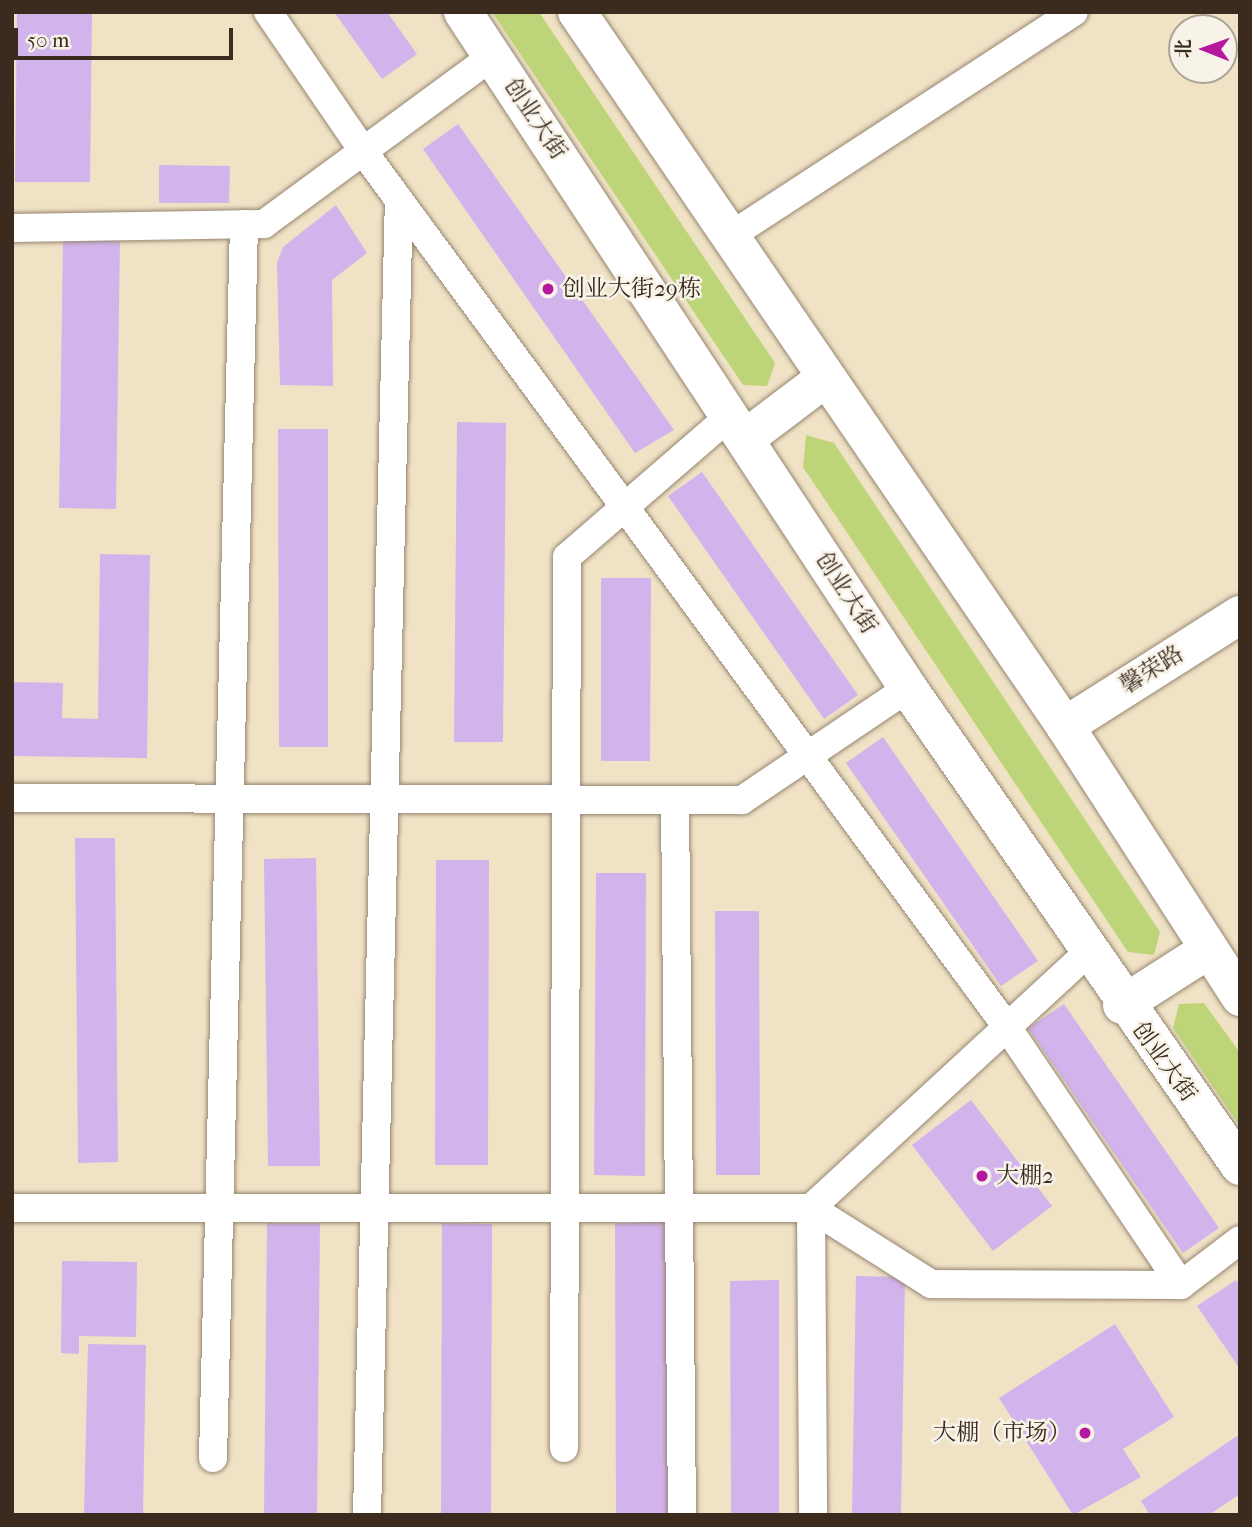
<!DOCTYPE html>
<html>
<head>
<meta charset="utf-8">
<style>
	body { margin:0 }
	#map { position:relative; width:1252px; height:1527px; overflow:hidden; background:#f0e2c5; font-family:"IM FELL French Canon","Noto Serif SC",serif }
	div>[style] { position:absolute }
	.green>* { inset:0; background:#bdd478 }
	.building>* { inset:0; background:#d2b3ec }
	.roads { filter:drop-shadow(0 0 2px #968672) drop-shadow(0 0 2px #968672) }
	.street>* { height:28px; margin:-14px; padding:0 14px; transform-origin:14px; border-radius:14px; background:#fff }
	.secondary>* { height:38px; margin:-19px; padding:0 19px; transform-origin:19px; border-radius:19px; background:#fff }
	.dots>* { width:19px; height:19px; translate:-50% -50%; box-sizing:border-box; border:4px solid #f7f3e8; border-radius:50% }
	span { translate:-50% -50%; white-space:nowrap; text-align:center; line-height:1.15; -webkit-text-stroke:5px #f7f3e8; paint-order:stroke }
	.street-label { font-size:23px; color:#3b2a1e }
	.poi-label { font-size:23px; color:#3b2a1e }
	.left { translate:0 -50%; text-align:left }
	.right { translate:-100% -50%; text-align:right }
	.frame { position:absolute; inset:0; border:14px solid #3b2a1e; pointer-events:none }
	.north { position:absolute; left:1168px; top:14px; width:70px; height:70px; box-sizing:border-box; background:#f7f3e8; border:2px solid #aca397; border-radius:50%; rotate:271deg; font-size:19px; font-weight:700; line-height:28px; text-align:center; color:#3b2a1e }
	.north::after { content:''; display:block; margin:auto; width:24px; height:32px; background:#b5179e; clip-path:polygon(50% 0,100% 100%,50% 72%,0 100%) }
	.scale { position:absolute; left:14px; top:28px; width:219px; height:32px; box-sizing:border-box; border:4px solid #3b2a1e; border-top:0; padding-left:9px; font-size:21px; line-height:24px; white-space:nowrap; color:#3b2a1e; -webkit-text-stroke:5px #f7f3e8; paint-order:stroke }
</style>
</head>
<body>
<div id="map">
	<div class="green">
		<i style="clip-path:polygon(492px 12px,539px 12px,775px 363px,767px 386px,743px 385px)"></i>
		<i style="clip-path:polygon(806px 435px,834px 443px,1160px 932px,1154px 955px,1128px 952px,803px 467px)"></i>
		<i style="clip-path:polygon(1204px 1003px,1240px 1053px,1240px 1126px,1173px 1028px,1179px 1004px)"></i>
	</div>
	<div class="building">
		<i style="clip-path:polygon(17px 12px,92px 12px,90px 182px,15px 182px)"></i>
		<i style="clip-path:polygon(334px 12px,387px 12px,417px 54px,382px 79px)"></i>
		<i style="clip-path:polygon(458px 124px,674px 430px,635px 453px,423px 149px)"></i>
		<i style="clip-path:polygon(159px 165px,230px 166px,229px 203px,159px 203px)"></i>
		<i style="clip-path:polygon(336px 205px,367px 253px,332px 280px,333px 386px,280px 385px,277px 263px,283px 247px)"></i>
		<i style="clip-path:polygon(63px 239px,120px 240px,116px 509px,59px 508px)"></i>
		<i style="clip-path:polygon(457px 422px,506px 423px,503px 742px,454px 742px)"></i>
		<i style="clip-path:polygon(278px 429px,328px 429px,328px 747px,279px 747px)"></i>
		<i style="clip-path:polygon(702px 472px,858px 695px,824px 719px,668px 496px)"></i>
		<i style="clip-path:polygon(100px 554px,150px 555px,147px 758px,12px 756px,12px 682px,63px 683px,62px 718px,98px 719px)"></i>
		<i style="clip-path:polygon(601px 578px,651px 578px,650px 761px,601px 761px)"></i>
		<i style="clip-path:polygon(883px 737px,1038px 961px,1001px 986px,846px 763px)"></i>
		<i style="clip-path:polygon(75px 838px,115px 838px,118px 1162px,78px 1163px)"></i>
		<i style="clip-path:polygon(316px 858px,320px 1166px,268px 1166px,264px 859px)"></i>
		<i style="clip-path:polygon(436px 860px,489px 860px,488px 1165px,435px 1165px)"></i>
		<i style="clip-path:polygon(596px 873px,646px 873px,645px 1176px,594px 1175px)"></i>
		<i style="clip-path:polygon(715px 911px,759px 911px,760px 1175px,716px 1175px)"></i>
		<i style="clip-path:polygon(1064px 1004px,1219px 1228px,1183px 1253px,1028px 1028px)"></i>
		<i style="clip-path:polygon(971px 1100px,1052px 1206px,993px 1251px,912px 1145px)"></i>
		<i style="clip-path:polygon(667px 1222px,669px 1515px,616px 1515px,615px 1223px)"></i>
		<i style="clip-path:polygon(267px 1223px,320px 1223px,317px 1515px,264px 1515px)"></i>
		<i style="clip-path:polygon(442px 1223px,492px 1224px,491px 1515px,441px 1515px)"></i>
		<i style="clip-path:polygon(62px 1261px,137px 1262px,136px 1337px,79px 1336px,79px 1354px,61px 1353px)"></i>
		<i style="clip-path:polygon(856px 1276px,905px 1277px,901px 1515px,852px 1515px)"></i>
		<i style="clip-path:polygon(779px 1280px,779px 1515px,731px 1515px,730px 1281px)"></i>
		<i style="clip-path:polygon(1236px 1280px,1240px 1286px,1240px 1369px,1197px 1306px)"></i>
		<i style="clip-path:polygon(1115px 1324px,1174px 1417px,1123px 1449px,1141px 1477px,1073px 1515px,999px 1398px)"></i>
		<i style="clip-path:polygon(88px 1344px,146px 1345px,143px 1515px,84px 1515px)"></i>
		<i style="clip-path:polygon(1240px 1434px,1240px 1494px,1209px 1515px,1150px 1515px,1141px 1501px)"></i>
	</div>
	<div class="roads">
		<div class="street">
			<i style="left:268px;top:12px;width:168px;rotate:55.6deg"></i>
			<i style="left:363px;top:151px;width:1087px;rotate:53.68deg"></i>
			<i style="left:1007px;top:1027px;width:311px;rotate:56deg"></i>
			<i style="left:12px;top:228px;width:252px;rotate:-0.9deg"></i>
			<i style="left:264px;top:224px;width:284px;rotate:-36.3deg"></i>
			<i style="left:727px;top:238px;width:414px;rotate:-33.1deg"></i>
			<i style="left:12px;top:798px;width:730px;rotate:0.16deg"></i>
			<i style="left:742px;top:800px;width:200px;rotate:-34deg"></i>
			<i style="left:675px;top:800px;width:715px;rotate:89.44deg"></i>
			<i style="left:12px;top:1208px;width:799px"></i>
			<i style="left:811px;top:1208px;width:376px;rotate:-42.7deg"></i>
			<i style="left:811px;top:1208px;width:142px;rotate:32.3deg"></i>
			<i style="left:931px;top:1284px;width:250px;rotate:0.2deg"></i>
			<i style="left:1181px;top:1285px;width:74px;rotate:-37.3deg"></i>
			<i style="left:811px;top:1208px;width:307px;rotate:89.6deg"></i>
			<i style="left:564px;top:1448px;width:891px;rotate:-89.81deg"></i>
			<i style="left:567px;top:557px;width:217px;rotate:-40.9deg"></i>
			<i style="left:213px;top:1458px;width:1234px;rotate:-88.56deg"></i>
			<i style="left:367px;top:1515px;width:1315px;rotate:-88.61deg"></i>
		</div>
		<div class="secondary">
			<i style="left:463px;top:12px;width:809px;rotate:56.64deg"></i>
			<i style="left:908px;top:688px;width:582px;rotate:55.22deg"></i>
			<i style="left:577px;top:12px;width:865px;rotate:55.65deg"></i>
			<i style="left:1065px;top:726px;width:323px;rotate:57.1deg"></i>
			<i style="left:746px;top:438px;width:98px;rotate:-37.1deg"></i>
			<i style="left:1065px;top:726px;width:207px;rotate:-32.4deg"></i>
			<i style="left:1122px;top:1005px;width:102px;rotate:-32.6deg"></i>
		</div>
	</div>
	<div class="dots">
		<i style="left:548px;top:289px;background:#b5179e"></i>
		<i style="left:982px;top:1176px;background:#b5179e"></i>
		<i style="left:1085px;top:1433px;background:#b5179e"></i>
	</div>
	<div class="street-label">
		<span style="left:535px;top:119px;rotate:56deg">创业大街</span>
		<span style="left:846px;top:593px;rotate:57deg">创业大街</span>
		<span style="left:1152px;top:670px;rotate:-32deg">馨荣路</span>
		<span style="left:1164px;top:1062px;rotate:54deg">创业大街</span>
	</div>
	<div class="poi-label">
		<span class="left" style="left:562px;top:289px">创业大街29栋</span>
		<span class="left" style="left:996px;top:1176px">大棚2</span>
		<span class="right" style="left:1071px;top:1433px">大棚（市场）</span>
	</div>
	<div class="frame"></div>
	<div class="north">北</div>
	<div class="scale">50 m</div>
</div>
</body>
</html>
